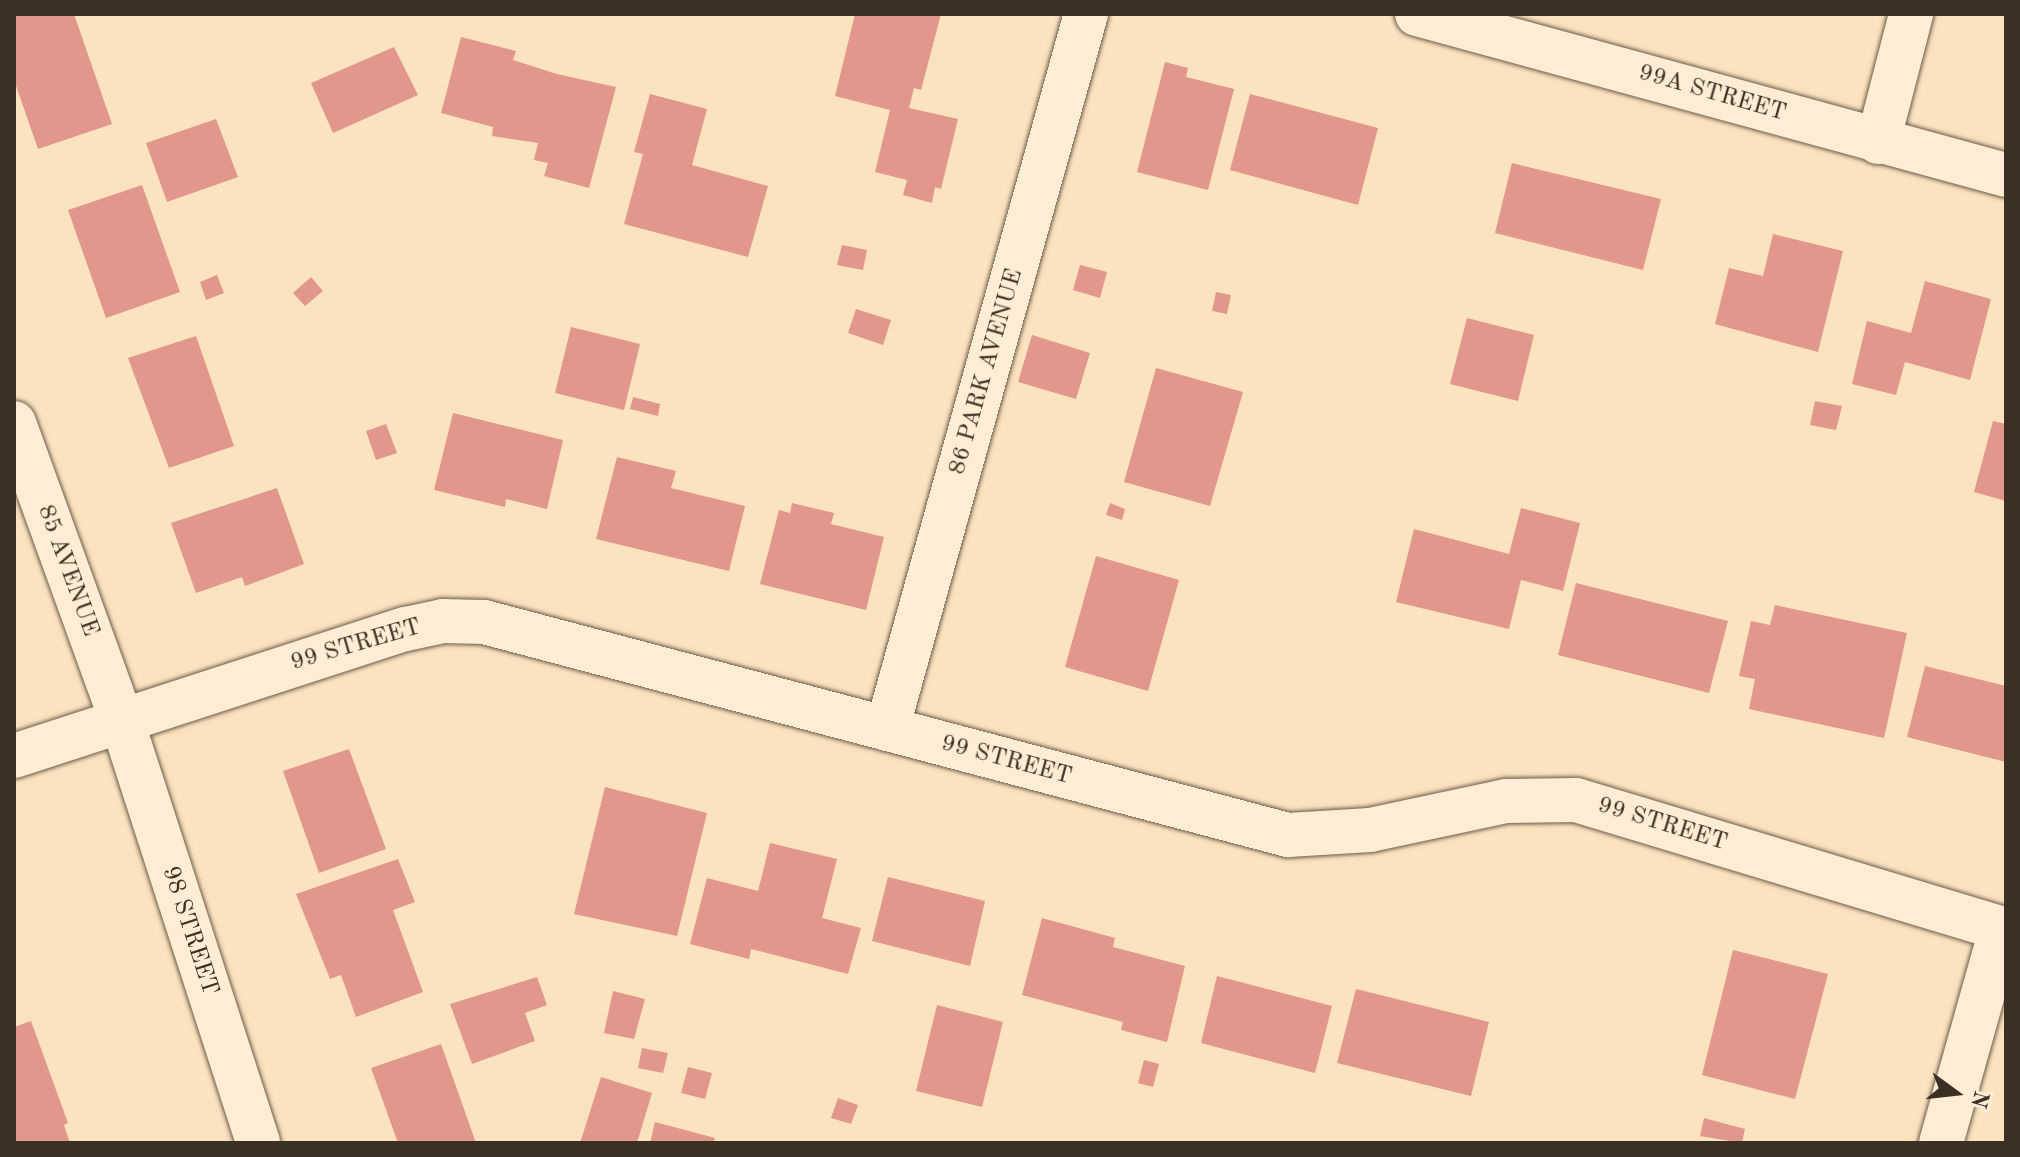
<!DOCTYPE html>
<html>
<head>
<meta charset="utf-8">
<style>
	body { margin:0 }
	#map { position:relative; width:2020px; height:1157px; overflow:hidden; background:#fce3bf; font-family:"Old Standard TT",serif }
	div>[style] { position:absolute }
	.building>* { inset:0; background:#e1978b }
	.roads { filter:drop-shadow(0 0 2px #6c5c4b) drop-shadow(0 0 2px #6c5c4b) }
	.minor>* { height:44px; margin:-22px; padding:0 22px; transform-origin:22px; border-radius:22px; background:#fdedd5 }
	span { translate:-50% -50%; white-space:nowrap; text-align:center; line-height:1.15; -webkit-text-stroke:8px #fdedd5; paint-order:stroke }
	.street-label { font-size:24px; color:#3c2f24 }
	.frame { position:absolute; inset:0; border:16px solid #3c2f24; pointer-events:none }
	.north { position:absolute; left:1916px; top:1053px; width:80px; height:80px; -webkit-text-stroke:6px #fdedd5; paint-order:stroke; rotate:105deg; font-size:22px; font-weight:700; line-height:32px; text-align:center; color:#3c2f24 }
	.north::after { content:''; display:block; margin:auto; width:28px; height:36px; background:#3c2f24; clip-path:polygon(50% 0,100% 100%,50% 72%,0 100%) }
</style>
</head>
<body>
<div id="map">
	<div class="building">
		<i style="clip-path:polygon(14px 14px,74px 14px,112px 124px,38px 149px,14px 80px)"></i>
		<i style="clip-path:polygon(855px 14px,941px 14px,921px 90px,914px 88px,909px 108px,958px 119px,941px 189px,935px 187px,932px 203px,903px 195px,907px 180px,875px 172px,890px 110px,835px 96px)"></i>
		<i style="clip-path:polygon(461px 37px,516px 51px,513px 60px,557px 74px,616px 87px,589px 188px,544px 176px,548px 163px,534px 160px,538px 143px,492px 136px,493px 127px,441px 113px)"></i>
		<i style="clip-path:polygon(394px 47px,418px 95px,333px 133px,311px 83px)"></i>
		<i style="clip-path:polygon(1165px 62px,1188px 68px,1186px 77px,1234px 89px,1208px 190px,1137px 172px)"></i>
		<i style="clip-path:polygon(650px 94px,707px 109px,692px 165px,768px 186px,748px 257px,624px 224px,643px 154px,634px 152px)"></i>
		<i style="clip-path:polygon(1250px 94px,1378px 128px,1358px 205px,1230px 170px)"></i>
		<i style="clip-path:polygon(216px 119px,238px 177px,167px 202px,146px 143px)"></i>
		<i style="clip-path:polygon(1512px 163px,1661px 199px,1643px 270px,1495px 233px)"></i>
		<i style="clip-path:polygon(142px 185px,180px 292px,106px 318px,68px 210px)"></i>
		<i style="clip-path:polygon(1773px 234px,1843px 251px,1818px 352px,1715px 324px,1729px 268px,1763px 276px)"></i>
		<i style="clip-path:polygon(842px 245px,867px 250px,863px 270px,837px 265px)"></i>
		<i style="clip-path:polygon(1080px 265px,1107px 272px,1100px 298px,1073px 290px)"></i>
		<i style="clip-path:polygon(217px 275px,224px 293px,206px 300px,200px 282px)"></i>
		<i style="clip-path:polygon(311px 277px,323px 291px,305px 306px,293px 293px)"></i>
		<i style="clip-path:polygon(1925px 281px,1991px 299px,1970px 380px,1905px 362px,1896px 395px,1852px 384px,1867px 321px,1911px 333px)"></i>
		<i style="clip-path:polygon(1216px 292px,1231px 295px,1227px 314px,1212px 311px)"></i>
		<i style="clip-path:polygon(856px 309px,891px 320px,883px 345px,848px 333px)"></i>
		<i style="clip-path:polygon(1467px 318px,1534px 335px,1518px 401px,1450px 384px)"></i>
		<i style="clip-path:polygon(571px 327px,640px 344px,624px 410px,555px 393px)"></i>
		<i style="clip-path:polygon(1032px 335px,1090px 353px,1076px 399px,1018px 382px)"></i>
		<i style="clip-path:polygon(196px 336px,234px 446px,169px 468px,128px 358px)"></i>
		<i style="clip-path:polygon(1156px 368px,1243px 392px,1210px 506px,1124px 482px)"></i>
		<i style="clip-path:polygon(633px 397px,660px 404px,658px 416px,630px 409px)"></i>
		<i style="clip-path:polygon(1815px 401px,1842px 406px,1836px 430px,1810px 425px)"></i>
		<i style="clip-path:polygon(453px 413px,563px 440px,547px 509px,506px 499px,505px 507px,434px 490px)"></i>
		<i style="clip-path:polygon(1993px 421px,2006px 424px,2006px 501px,1974px 492px)"></i>
		<i style="clip-path:polygon(386px 424px,397px 453px,376px 460px,366px 431px)"></i>
		<i style="clip-path:polygon(617px 457px,676px 471px,671px 488px,745px 506px,729px 571px,596px 539px)"></i>
		<i style="clip-path:polygon(277px 488px,304px 564px,245px 586px,242px 577px,196px 593px,171px 523px)"></i>
		<i style="clip-path:polygon(792px 503px,834px 513px,831px 524px,884px 537px,866px 610px,760px 584px,779px 510px,790px 513px)"></i>
		<i style="clip-path:polygon(1110px 503px,1125px 509px,1122px 520px,1106px 515px)"></i>
		<i style="clip-path:polygon(1521px 508px,1580px 523px,1563px 591px,1521px 580px,1509px 629px,1396px 602px,1414px 529px,1509px 554px)"></i>
		<i style="clip-path:polygon(1096px 556px,1179px 580px,1148px 691px,1065px 667px)"></i>
		<i style="clip-path:polygon(1576px 583px,1728px 621px,1709px 693px,1558px 655px)"></i>
		<i style="clip-path:polygon(1775px 605px,1907px 633px,1884px 738px,1749px 709px,1755px 679px,1739px 676px,1751px 621px,1770px 625px)"></i>
		<i style="clip-path:polygon(1925px 666px,2006px 686px,2006px 762px,1907px 737px)"></i>
		<i style="clip-path:polygon(349px 749px,386px 849px,319px 873px,283px 771px)"></i>
		<i style="clip-path:polygon(605px 787px,707px 813px,677px 936px,574px 914px)"></i>
		<i style="clip-path:polygon(770px 843px,837px 859px,822px 918px,861px 928px,848px 974px,751px 949px,749px 959px,690px 944px,707px 878px,758px 891px)"></i>
		<i style="clip-path:polygon(398px 859px,415px 902px,393px 910px,423px 992px,356px 1017px,341px 975px,330px 979px,296px 894px)"></i>
		<i style="clip-path:polygon(888px 877px,985px 901px,970px 966px,872px 941px)"></i>
		<i style="clip-path:polygon(1042px 918px,1115px 938px,1113px 947px,1185px 966px,1167px 1042px,1121px 1030px,1123px 1022px,1022px 995px)"></i>
		<i style="clip-path:polygon(1733px 950px,1828px 974px,1795px 1099px,1702px 1075px)"></i>
		<i style="clip-path:polygon(1217px 976px,1332px 1006px,1315px 1073px,1201px 1043px)"></i>
		<i style="clip-path:polygon(537px 977px,547px 1005px,525px 1013px,535px 1041px,472px 1064px,450px 1004px)"></i>
		<i style="clip-path:polygon(1356px 989px,1489px 1022px,1471px 1096px,1337px 1063px)"></i>
		<i style="clip-path:polygon(613px 991px,645px 999px,634px 1039px,604px 1033px)"></i>
		<i style="clip-path:polygon(937px 1005px,1003px 1022px,982px 1107px,916px 1091px)"></i>
		<i style="clip-path:polygon(31px 1021px,68px 1123px,64px 1125px,70px 1143px,14px 1143px,14px 1027px)"></i>
		<i style="clip-path:polygon(441px 1044px,476px 1143px,398px 1143px,371px 1068px)"></i>
		<i style="clip-path:polygon(642px 1048px,668px 1053px,663px 1073px,638px 1068px)"></i>
		<i style="clip-path:polygon(1144px 1060px,1159px 1064px,1153px 1087px,1138px 1083px)"></i>
		<i style="clip-path:polygon(688px 1067px,712px 1073px,705px 1099px,681px 1093px)"></i>
		<i style="clip-path:polygon(601px 1077px,652px 1093px,637px 1143px,580px 1143px)"></i>
		<i style="clip-path:polygon(838px 1098px,858px 1105px,851px 1124px,831px 1118px)"></i>
		<i style="clip-path:polygon(1704px 1118px,1745px 1129px,1742px 1143px,1700px 1136px)"></i>
		<i style="clip-path:polygon(655px 1122px,715px 1138px,713px 1143px,650px 1143px)"></i>
	</div>
	<div class="roads">
		<div class="minor">
			<i style="left:1417px;top:14px;width:611px;rotate:15.29deg"></i>
			<i style="left:1878px;top:142px;width:132px;rotate:-75.5deg"></i>
			<i style="left:14px;top:423px;width:314px;rotate:70.1deg"></i>
			<i style="left:121px;top:718px;width:447px;rotate:72.1deg"></i>
			<i style="left:887px;top:729px;width:742px;rotate:-74.45deg"></i>
			<i style="left:14px;top:756px;width:412px;rotate:-18deg"></i>
			<i style="left:406px;top:629px;width:38px;rotate:-12deg"></i>
			<i style="left:443px;top:621px;width:41px;rotate:1.4deg"></i>
			<i style="left:484px;top:622px;width:832px;rotate:14.84deg"></i>
			<i style="left:1288px;top:835px;width:82px;rotate:-3.5deg"></i>
			<i style="left:1370px;top:830px;width:139px;rotate:-12deg"></i>
			<i style="left:1506px;top:801px;width:70px;rotate:-0.8deg"></i>
			<i style="left:1576px;top:800px;width:449px;rotate:16.8deg"></i>
			<i style="left:1941px;top:1143px;width:222px;rotate:-74.3deg"></i>
		</div>
	</div>
	<div class="street-label">
		<span style="left:1712px;top:94px;rotate:16deg">99A STREET</span>
		<span style="left:987px;top:372px;rotate:-74deg">86 PARK AVENUE</span>
		<span style="left:67px;top:571px;rotate:70deg">85 AVENUE</span>
		<span style="left:356px;top:646px;rotate:-16deg">99 STREET</span>
		<span style="left:1006px;top:761px;rotate:15deg">99 STREET</span>
		<span style="left:1662px;top:825px;rotate:17deg">99 STREET</span>
		<span style="left:189px;top:931px;rotate:72deg">98 STREET</span>
	</div>
	<div class="frame"></div>
	<div class="north">N</div>
</div>
</body>
</html>
